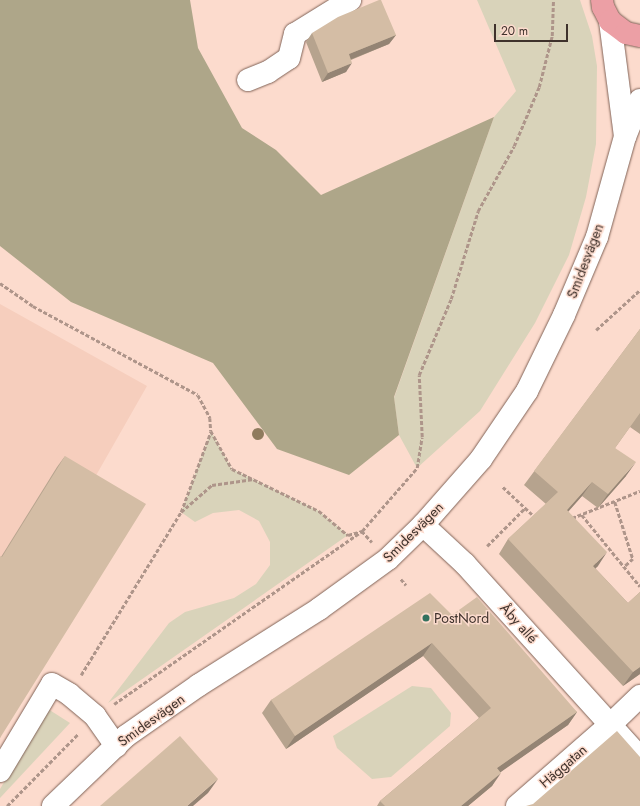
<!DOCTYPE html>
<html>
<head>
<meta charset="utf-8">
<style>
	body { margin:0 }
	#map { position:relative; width:640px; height:806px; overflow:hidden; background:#fcdbcd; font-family:Jost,sans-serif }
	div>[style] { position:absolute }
	.built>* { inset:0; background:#f6cebd }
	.green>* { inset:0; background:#d9d3ba }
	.forest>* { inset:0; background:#aea689 }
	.path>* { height:2.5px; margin-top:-1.25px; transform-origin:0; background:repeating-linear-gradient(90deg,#ae958a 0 4px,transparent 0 6px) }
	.roads { filter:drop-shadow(0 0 1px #806357) drop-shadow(0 0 1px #806357) }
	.minor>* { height:22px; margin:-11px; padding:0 11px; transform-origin:11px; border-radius:11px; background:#fff }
	.major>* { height:22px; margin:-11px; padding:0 11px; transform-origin:11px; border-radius:11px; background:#ec9fa5 }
	.trees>* { width:12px; height:12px; margin:-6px; border-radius:50%; background:#8f7b5e }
	.wall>* { inset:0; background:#b6a38e }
	.shaded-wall>* { inset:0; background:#948474 }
	.building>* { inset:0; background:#d4bda5 }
	.dots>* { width:11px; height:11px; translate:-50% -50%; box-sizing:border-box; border:2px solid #fcdbcd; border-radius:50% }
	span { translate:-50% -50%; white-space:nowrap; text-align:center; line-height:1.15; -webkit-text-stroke:3px #fcdbcd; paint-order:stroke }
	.street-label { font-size:14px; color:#3f322c }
	.poi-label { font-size:14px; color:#3f322c }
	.left { translate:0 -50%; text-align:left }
	.scale { position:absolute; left:494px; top:24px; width:74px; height:18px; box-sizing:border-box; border:2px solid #3f322c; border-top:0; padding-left:5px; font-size:12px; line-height:14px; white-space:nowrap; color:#3f322c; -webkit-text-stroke:3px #fcdbcd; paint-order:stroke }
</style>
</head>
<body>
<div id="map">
	<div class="built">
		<i style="clip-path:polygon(0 304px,147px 386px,90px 486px,0 737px)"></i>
	</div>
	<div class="green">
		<i style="clip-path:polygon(477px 0,580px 0,592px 36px,597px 66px,596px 144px,586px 197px,569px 255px,535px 323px,480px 411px,417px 468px,399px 435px,394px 398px,494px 117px,516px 91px)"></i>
		<i style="clip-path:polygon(211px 431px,232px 469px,319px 511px,348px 535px,108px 703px,169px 623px,185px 612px,234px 598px,256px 584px,270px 565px,270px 542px,259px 521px,239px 510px,213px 513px,195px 522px,181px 512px)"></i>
		<i style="clip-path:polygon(412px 686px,431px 688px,451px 713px,450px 726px,391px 777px,372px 779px,337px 748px,333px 736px)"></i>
		<i style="clip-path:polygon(48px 709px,70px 723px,0 798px,0 789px)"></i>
	</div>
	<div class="forest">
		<i style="clip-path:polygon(0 0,190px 0,198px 48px,242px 128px,276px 150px,321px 195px,494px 117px,394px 397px,399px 435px,349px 475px,277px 449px,213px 363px,71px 302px,0 246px)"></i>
	</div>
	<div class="path">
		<i style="left:0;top:283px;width:40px;rotate:34.9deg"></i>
		<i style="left:33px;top:306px;width:187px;rotate:28.3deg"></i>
		<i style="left:198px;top:395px;width:26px;rotate:62deg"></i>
		<i style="left:210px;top:418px;width:13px;rotate:86deg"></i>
		<i style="left:211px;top:431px;width:43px;rotate:61.1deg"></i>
		<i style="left:232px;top:469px;width:97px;rotate:25.8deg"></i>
		<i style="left:319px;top:511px;width:38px;rotate:40deg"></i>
		<i style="left:348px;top:535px;width:15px;rotate:-16deg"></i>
		<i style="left:362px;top:531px;width:84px;rotate:-48.9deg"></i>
		<i style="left:417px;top:468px;width:31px;rotate:-81deg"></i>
		<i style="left:422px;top:437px;width:62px;rotate:-92.8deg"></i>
		<i style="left:419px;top:375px;width:82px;rotate:-67.2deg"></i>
		<i style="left:451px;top:299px;width:92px;rotate:-72.9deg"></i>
		<i style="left:478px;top:211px;width:74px;rotate:-61deg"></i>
		<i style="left:514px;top:146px;width:64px;rotate:-67deg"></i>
		<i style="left:539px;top:87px;width:53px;rotate:-75.7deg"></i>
		<i style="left:552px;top:36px;width:36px;rotate:-88deg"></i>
		<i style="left:596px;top:330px;width:59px;rotate:-42.3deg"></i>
		<i style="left:503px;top:487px;width:45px;rotate:43.2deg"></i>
		<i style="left:615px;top:502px;width:60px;rotate:72.5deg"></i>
		<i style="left:633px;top:559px;width:12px;rotate:138deg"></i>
		<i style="left:181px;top:512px;width:41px;rotate:-41.1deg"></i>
		<i style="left:212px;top:485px;width:42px;rotate:-8.1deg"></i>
		<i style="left:582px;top:515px;width:92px;rotate:50.8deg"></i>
		<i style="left:572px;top:518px;width:73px;rotate:-21.7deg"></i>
		<i style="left:487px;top:546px;width:54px;rotate:-45deg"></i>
		<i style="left:401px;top:579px;width:8px;rotate:50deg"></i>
		<i style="left:81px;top:675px;width:191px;rotate:-58.5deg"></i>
		<i style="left:181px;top:512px;width:86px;rotate:-69.7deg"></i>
		<i style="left:114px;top:704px;width:302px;rotate:-34.9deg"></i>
		<i style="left:362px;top:531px;width:15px;rotate:48deg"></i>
		<i style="left:7px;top:806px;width:101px;rotate:-45.4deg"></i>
	</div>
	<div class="roads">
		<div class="minor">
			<i style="left:610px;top:21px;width:116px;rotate:82.6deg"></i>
			<i style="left:248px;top:80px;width:22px;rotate:-22deg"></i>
			<i style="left:268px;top:72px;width:25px;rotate:-34deg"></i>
			<i style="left:289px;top:58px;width:25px;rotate:-76deg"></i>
			<i style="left:295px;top:34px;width:65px;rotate:-31.7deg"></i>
			<i style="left:423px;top:525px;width:57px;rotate:42.9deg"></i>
			<i style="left:465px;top:564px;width:261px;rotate:47.9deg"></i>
			<i style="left:0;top:771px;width:101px;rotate:-59.1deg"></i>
			<i style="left:52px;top:684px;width:20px;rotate:30deg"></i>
			<i style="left:69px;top:694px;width:34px;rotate:40deg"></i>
			<i style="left:95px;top:716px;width:37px;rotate:55deg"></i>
			<i style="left:53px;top:806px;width:101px;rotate:-43.8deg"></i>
			<i style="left:126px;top:736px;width:89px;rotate:-34.9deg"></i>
			<i style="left:199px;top:685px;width:142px;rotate:-32.3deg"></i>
			<i style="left:319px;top:609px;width:85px;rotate:-35.9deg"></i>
			<i style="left:388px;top:559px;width:49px;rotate:-44.2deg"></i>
			<i style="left:423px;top:525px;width:88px;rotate:-48.7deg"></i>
			<i style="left:481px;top:459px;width:82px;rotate:-55.9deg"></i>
			<i style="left:527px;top:391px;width:85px;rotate:-64deg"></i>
			<i style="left:564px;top:315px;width:85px;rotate:-67.1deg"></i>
			<i style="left:597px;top:237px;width:104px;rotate:-74.4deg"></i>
			<i style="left:625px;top:137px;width:40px;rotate:-68deg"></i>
			<i style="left:517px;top:806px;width:123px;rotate:-41.1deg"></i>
			<i style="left:610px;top:725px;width:42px;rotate:-44deg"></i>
		</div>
		<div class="major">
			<i style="left:602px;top:0;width:7px;rotate:82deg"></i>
			<i style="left:603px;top:7px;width:16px;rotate:63deg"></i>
			<i style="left:610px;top:21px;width:20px;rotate:37deg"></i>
			<i style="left:626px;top:33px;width:14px;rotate:12deg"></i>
		</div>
	</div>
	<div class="trees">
		<i style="left:258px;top:434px"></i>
	</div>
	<div class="wall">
		<i style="clip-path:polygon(312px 33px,396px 35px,389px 44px,351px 60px,346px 72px,322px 82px,306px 42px)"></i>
		<i style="clip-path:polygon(640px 329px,640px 434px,630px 427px,615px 448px,626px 476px,598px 508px,582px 496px,568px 512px,598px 566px,595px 568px,628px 603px,640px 592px,640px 674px,623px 686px,499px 554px,508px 539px,546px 504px,524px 485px)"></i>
		<i style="clip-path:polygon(65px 456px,0 738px,1px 557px,57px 467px)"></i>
		<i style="clip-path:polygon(452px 615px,577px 712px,568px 725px,500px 772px,492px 786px,468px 806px,377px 806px,380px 801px,479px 718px,423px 656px,286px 749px,262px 713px,271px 700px)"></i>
	</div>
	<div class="shaded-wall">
		<i style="clip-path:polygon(396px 35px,389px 44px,342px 63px,349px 54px)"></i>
		<i style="clip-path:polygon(352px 63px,346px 72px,322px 82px,328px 73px)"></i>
		<i style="clip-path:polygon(636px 462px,626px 476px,598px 508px,608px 494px)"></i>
		<i style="clip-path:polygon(592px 482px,582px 496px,557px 524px,567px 510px)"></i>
		<i style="clip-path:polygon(607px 552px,598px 566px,584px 580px,593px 566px)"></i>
		<i style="clip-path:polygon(432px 643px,423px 656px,286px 749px,295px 736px)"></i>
		<i style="clip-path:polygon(640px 667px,640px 674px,623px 686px,633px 672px)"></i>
		<i style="clip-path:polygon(577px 712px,568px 725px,488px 781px,497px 768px)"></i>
		<i style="clip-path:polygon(501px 773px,492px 786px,468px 806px,461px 806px)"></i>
		<i style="clip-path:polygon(218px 779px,208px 793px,193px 806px,187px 806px)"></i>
	</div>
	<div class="building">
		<i style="clip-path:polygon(379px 0,381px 0,396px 35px,349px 54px,352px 63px,328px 73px,312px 33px,338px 17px)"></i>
		<i style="clip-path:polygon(640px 329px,640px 413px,615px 448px,636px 462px,608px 494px,592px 482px,567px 510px,607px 552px,593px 566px,628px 603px,640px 592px,640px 667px,633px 672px,508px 539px,558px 492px,534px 471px)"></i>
		<i style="clip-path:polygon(65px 456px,146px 504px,0 738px,0 556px,2px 557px)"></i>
		<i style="clip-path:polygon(430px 593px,452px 615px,477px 597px,577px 712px,497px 768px,501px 773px,461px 806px,385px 806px,380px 801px,491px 708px,432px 643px,295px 736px,271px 700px)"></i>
		<i style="clip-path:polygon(617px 731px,640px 757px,640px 806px,526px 806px,533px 804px)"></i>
		<i style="clip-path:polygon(180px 736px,218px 779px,187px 806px,100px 806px)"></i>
	</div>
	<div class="dots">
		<i style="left:426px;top:618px;background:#33715e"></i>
	</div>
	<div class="street-label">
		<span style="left:585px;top:261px;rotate:-69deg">Smidesvägen</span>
		<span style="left:413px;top:532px;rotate:-45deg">Smidesvägen</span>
		<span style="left:519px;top:623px;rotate:48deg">Åby allé</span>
		<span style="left:151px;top:720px;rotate:-36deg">Smidesvägen</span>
		<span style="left:563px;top:766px;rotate:-41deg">Häggatan</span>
	</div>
	<div class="poi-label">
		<span class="left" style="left:434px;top:618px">PostNord</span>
	</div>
	<div class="scale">20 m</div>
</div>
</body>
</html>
